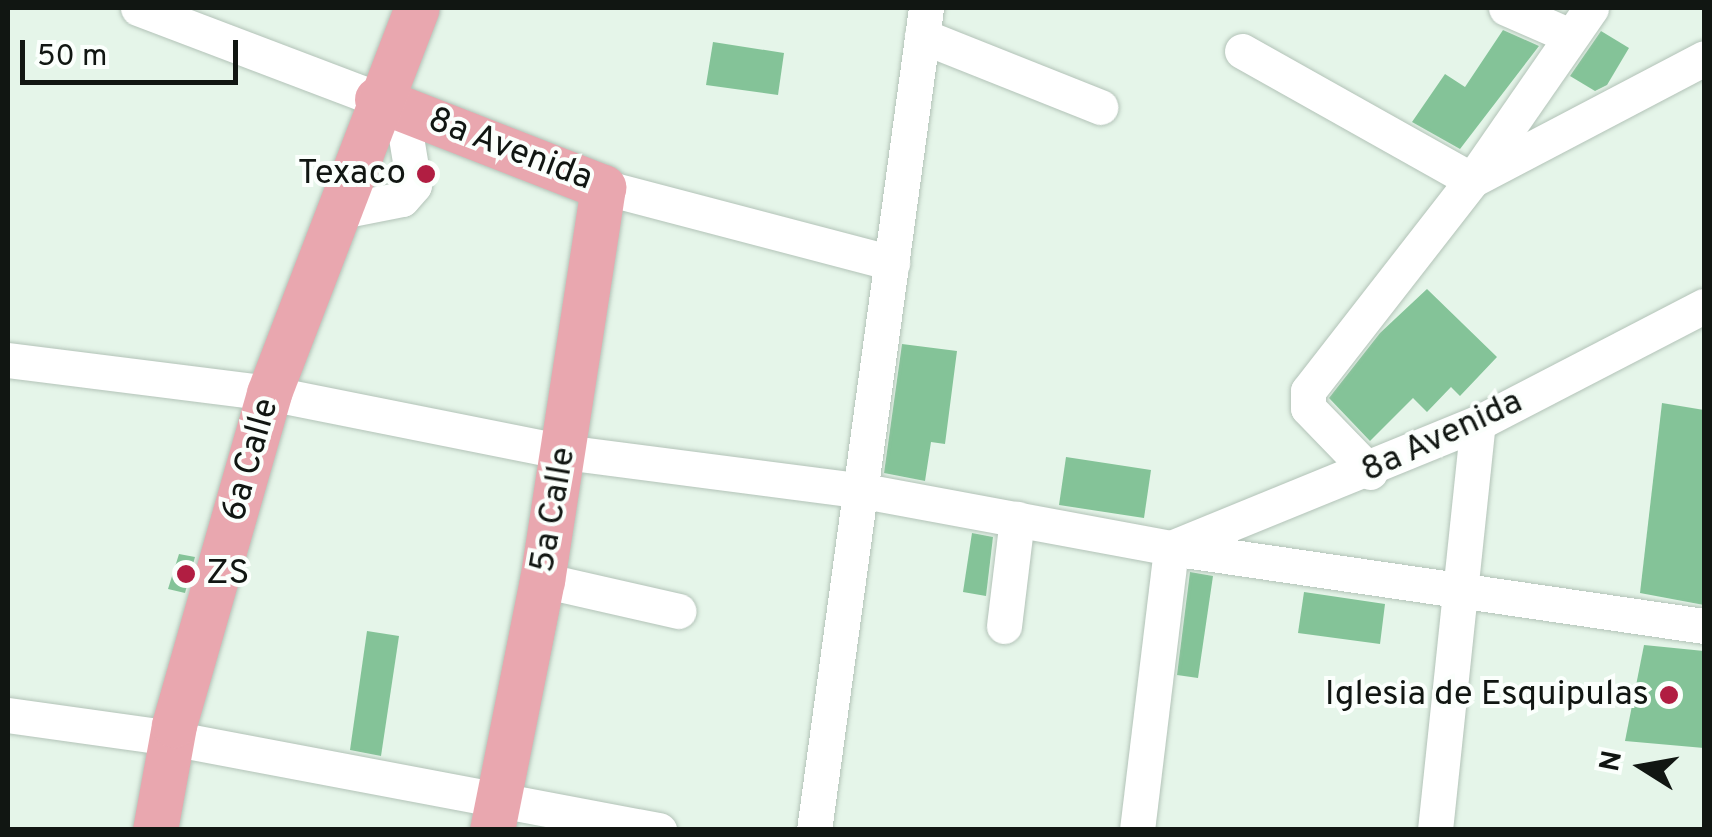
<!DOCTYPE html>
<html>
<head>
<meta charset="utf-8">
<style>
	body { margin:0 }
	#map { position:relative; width:1712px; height:837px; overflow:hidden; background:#e5f5e9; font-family:Overpass,sans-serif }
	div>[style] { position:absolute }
	.building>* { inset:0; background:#84c398 }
	.roads { filter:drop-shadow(0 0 2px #b3c3b8) drop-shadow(0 0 2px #b3c3b8) }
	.minor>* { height:35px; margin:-17.5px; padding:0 17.5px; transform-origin:17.5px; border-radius:17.5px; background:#fff }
	.major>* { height:45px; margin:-22.5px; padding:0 22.5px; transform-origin:22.5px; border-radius:22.5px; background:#e9a7af }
	.dots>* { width:28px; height:28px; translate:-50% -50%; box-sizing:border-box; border:5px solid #fbfffc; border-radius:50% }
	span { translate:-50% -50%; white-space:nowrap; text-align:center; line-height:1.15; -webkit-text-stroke:8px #fbfffc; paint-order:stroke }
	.street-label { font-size:35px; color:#111612 }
	.poi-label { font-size:35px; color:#111612 }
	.right { translate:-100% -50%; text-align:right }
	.left { translate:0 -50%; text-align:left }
	.frame { position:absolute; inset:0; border:10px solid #111612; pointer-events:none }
	.north { position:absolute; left:1592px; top:717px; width:100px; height:100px; -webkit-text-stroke:8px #fbfffc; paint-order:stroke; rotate:281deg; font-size:28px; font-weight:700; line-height:40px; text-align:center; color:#111612 }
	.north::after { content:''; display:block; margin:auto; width:35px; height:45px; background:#111612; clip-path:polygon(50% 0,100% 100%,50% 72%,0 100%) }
	.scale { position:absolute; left:20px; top:40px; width:218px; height:45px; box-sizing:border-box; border:5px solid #111612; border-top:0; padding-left:12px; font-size:30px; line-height:35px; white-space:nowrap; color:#111612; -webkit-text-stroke:8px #fbfffc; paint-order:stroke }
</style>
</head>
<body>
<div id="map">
	<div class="building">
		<i style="clip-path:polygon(1503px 30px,1539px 46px,1460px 149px,1412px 122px,1445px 74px,1465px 87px)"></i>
		<i style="clip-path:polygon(1601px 31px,1629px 48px,1607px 85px,1595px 91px,1570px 76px)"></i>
		<i style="clip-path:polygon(713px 42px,784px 53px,778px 95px,706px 85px)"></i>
		<i style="clip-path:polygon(1427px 289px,1497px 357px,1460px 396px,1451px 387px,1427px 412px,1413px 398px,1370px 441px,1329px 398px,1380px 333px)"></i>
		<i style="clip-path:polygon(902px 344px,957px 351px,945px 444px,931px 442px,925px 481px,884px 473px)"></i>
		<i style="clip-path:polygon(1662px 403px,1704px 410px,1704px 605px,1640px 593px)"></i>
		<i style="clip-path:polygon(1066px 457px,1151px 470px,1144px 518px,1059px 505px)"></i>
		<i style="clip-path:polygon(972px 533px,993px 537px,986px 596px,963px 592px)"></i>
		<i style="clip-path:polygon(179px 554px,195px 557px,185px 593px,168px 589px)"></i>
		<i style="clip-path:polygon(1190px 572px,1213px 576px,1198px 678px,1177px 675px)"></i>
		<i style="clip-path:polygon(1304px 592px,1385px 604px,1380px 644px,1298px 633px)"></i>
		<i style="clip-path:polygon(367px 631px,399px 636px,381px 756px,350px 750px)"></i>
		<i style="clip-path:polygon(1644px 645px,1704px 651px,1704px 748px,1625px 741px)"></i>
	</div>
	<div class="roads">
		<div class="minor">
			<i style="left:138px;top:8px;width:256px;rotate:20.8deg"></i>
			<i style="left:1506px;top:8px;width:70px;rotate:23.6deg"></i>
			<i style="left:922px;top:36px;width:192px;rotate:21.7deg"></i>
			<i style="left:1242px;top:51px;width:264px;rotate:29.3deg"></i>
			<i style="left:1472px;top:180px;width:262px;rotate:-27.7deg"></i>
			<i style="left:603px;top:187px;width:299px;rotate:14.7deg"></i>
			<i style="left:336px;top:212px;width:67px;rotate:-11.1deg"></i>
			<i style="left:402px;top:199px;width:18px;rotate:-49deg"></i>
			<i style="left:414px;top:185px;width:79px;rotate:-99.5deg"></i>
			<i style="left:8px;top:360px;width:263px;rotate:7.2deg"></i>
			<i style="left:269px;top:393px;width:301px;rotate:11.3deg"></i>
			<i style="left:564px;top:452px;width:296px;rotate:7.4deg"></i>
			<i style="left:858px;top:490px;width:318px;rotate:10.5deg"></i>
			<i style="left:1171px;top:548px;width:539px;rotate:8.33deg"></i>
			<i style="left:1370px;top:472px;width:89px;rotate:-134.1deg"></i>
			<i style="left:1308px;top:408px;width:17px;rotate:-90deg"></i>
			<i style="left:1308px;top:391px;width:267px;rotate:-52.1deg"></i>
			<i style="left:1472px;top:180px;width:209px;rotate:-55.3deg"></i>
			<i style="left:542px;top:580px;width:140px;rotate:12.8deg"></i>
			<i style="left:1004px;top:626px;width:108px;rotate:-83.1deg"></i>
			<i style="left:8px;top:715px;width:165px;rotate:8deg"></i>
			<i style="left:171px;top:738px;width:497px;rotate:10.7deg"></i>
			<i style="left:814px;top:830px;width:830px;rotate:-82.24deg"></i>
			<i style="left:1137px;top:830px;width:284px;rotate:-83.1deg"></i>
			<i style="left:1171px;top:548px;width:331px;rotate:-22.2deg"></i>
			<i style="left:1478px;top:423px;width:254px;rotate:-27.4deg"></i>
			<i style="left:1435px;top:830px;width:409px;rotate:-84deg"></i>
		</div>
		<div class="major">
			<i style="left:377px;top:99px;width:243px;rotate:21.3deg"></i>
			<i style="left:603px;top:187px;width:398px;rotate:98.8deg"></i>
			<i style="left:542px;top:580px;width:255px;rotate:101.3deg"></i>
			<i style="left:155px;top:830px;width:107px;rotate:-79.7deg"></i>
			<i style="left:174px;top:725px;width:345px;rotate:-74deg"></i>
			<i style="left:269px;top:393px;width:412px;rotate:-69deg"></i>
		</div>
	</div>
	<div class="dots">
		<i style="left:426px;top:174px;background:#b11e42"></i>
		<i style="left:186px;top:574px;background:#b11e42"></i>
		<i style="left:1669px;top:695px;background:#b11e42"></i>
	</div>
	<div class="street-label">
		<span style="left:510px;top:150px;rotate:21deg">8a Avenida</span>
		<span style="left:1442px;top:437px;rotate:-25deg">8a Avenida</span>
		<span style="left:251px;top:460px;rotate:-74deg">6a Calle</span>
		<span style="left:554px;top:510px;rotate:-80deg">5a Calle</span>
	</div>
	<div class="poi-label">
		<span class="right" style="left:406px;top:174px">Texaco</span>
		<span class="left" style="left:206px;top:574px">ZS</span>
		<span class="right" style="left:1649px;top:695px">Iglesia de Esquipulas</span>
	</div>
	<div class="frame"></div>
	<div class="north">N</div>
	<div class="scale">50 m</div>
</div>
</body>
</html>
